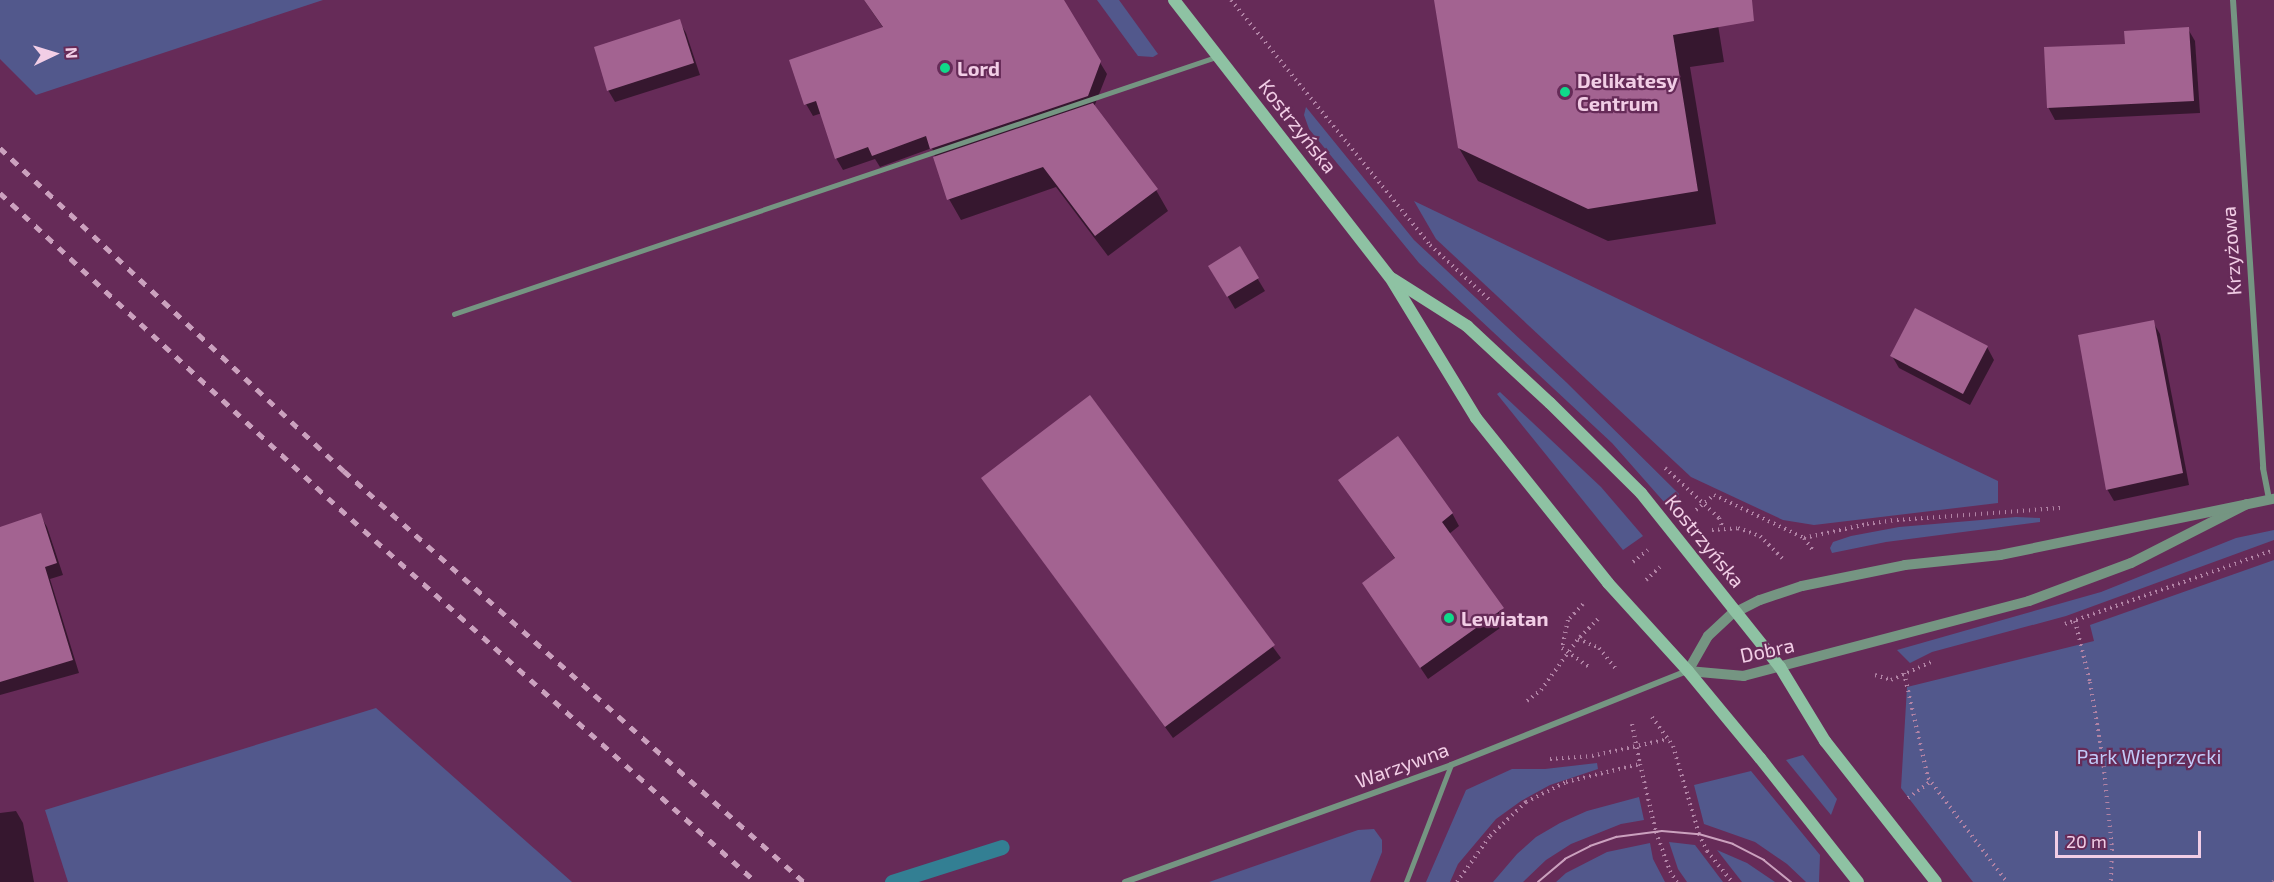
<!DOCTYPE html>
<html>
<head>
<meta charset="utf-8">
<style>
	body { margin:0 }
	#map { position:relative; width:2274px; height:882px; overflow:hidden; background:#662b58; font-family:"Exo 2",sans-serif }
	div>[style] { position:absolute }
	.green>* { inset:0; background:#52588c }
	.shadow>* { inset:0; background:#0007 }
	.stream>* { height:15px; margin:-7.5px; padding:0 7.5px; transform-origin:7.5px; border-radius:7.5px; background:#337f93 }
	.building>* { inset:0; background:#a36391 }
	.path>* { height:4px; margin-top:-2px; transform-origin:0; background:repeating-linear-gradient(90deg,#b183a5 0 1.5px,transparent 0 6px) }
	.service>* { height:4.5px; margin:-2.25px; padding:0 2.25px; transform-origin:2.25px; border-radius:2.25px; background:#759582 }
	.minor>* { height:6px; margin:-3px; padding:0 3px; transform-origin:3px; border-radius:3px; background:#759582 }
	.tertiary>* { height:10px; margin:-5px; padding:0 5px; transform-origin:5px; border-radius:5px; background:#759582 }
	.secondary>* { height:12px; margin:-6px; padding:0 6px; transform-origin:6px; border-radius:6px; background:#8ec2a3 }
	.tram>* { height:1.5px; margin:-0.75px; padding:0 0.75px; transform-origin:0.75px; border-radius:0.75px; background:#cba1be }
	.rail>* { height:4.5px; margin-top:-2.25px; transform-origin:0; background:repeating-linear-gradient(90deg,#cba1be 0 8px,transparent 0 16px) }
	.dots>* { width:16px; height:16px; translate:-50% -50%; box-sizing:border-box; border:3px solid #662b58; border-radius:50% }
	span { translate:-50% -50%; white-space:nowrap; text-align:center; line-height:1.15; -webkit-text-stroke:4.5px #662b58; paint-order:stroke }
	.poi-label { font-size:20px; color:#f2cee6; font-weight:700 }
	.left { translate:0 -50%; text-align:left }
	.street-label { font-size:20px; color:#f2cee6 }
	.park-label { font-size:20px; color:#c2caf8 }
	.north { position:absolute; left:24px; top:24px; width:60px; height:60px; -webkit-text-stroke:4px #662b58; paint-order:stroke; rotate:86deg; font-size:16px; font-weight:700; line-height:24px; text-align:center; color:#f2cee6 }
	.north::after { content:''; display:block; margin:auto; width:21px; height:27px; background:#f2cee6; clip-path:polygon(50% 0,100% 100%,50% 72%,0 100%) }
	.scale { position:absolute; left:2055px; top:831px; width:146px; height:27px; box-sizing:border-box; border:3px solid #f2cee6; border-top:0; padding-left:8px; font-size:18px; line-height:21px; white-space:nowrap; color:#f2cee6; -webkit-text-stroke:4px #662b58; paint-order:stroke }
</style>
</head>
<body>
<div id="map">
	<div class="green">
		<i style="clip-path:polygon(0 0,323px 0,36px 95px,0 59px)"></i>
		<i style="clip-path:polygon(1097px 0,1119px 0,1158px 54px,1153px 57px,1138px 56px)"></i>
		<i style="clip-path:polygon(1306px 107px,1414px 240px,1566px 382px,1679px 494px,1678px 506px,1672px 511px,1612px 443px,1419px 263px,1309px 129px,1304px 115px)"></i>
		<i style="clip-path:polygon(1414px 201px,1998px 481px,1998px 503px,1814px 525px,1783px 520px,1691px 477px,1436px 239px)"></i>
		<i style="clip-path:polygon(1500px 392px,1601px 487px,1643px 536px,1623px 550px,1497px 394px)"></i>
		<i style="clip-path:polygon(2016px 517px,2040px 518px,2040px 522px,1886px 542px,1832px 553px,1830px 548px,1833px 542px,1851px 536px,1899px 527px)"></i>
		<i style="clip-path:polygon(2274px 530px,2274px 540px,2066px 616px,1932px 652px,1910px 663px,1897px 650px,2101px 592px,2236px 538px)"></i>
		<i style="clip-path:polygon(2274px 560px,2274px 882px,1973px 882px,1901px 788px,1907px 687px,2094px 641px,2090px 625px)"></i>
		<i style="clip-path:polygon(376px 708px,572px 882px,68px 882px,45px 810px)"></i>
		<i style="clip-path:polygon(1803px 755px,1837px 799px,1831px 815px,1786px 760px)"></i>
		<i style="clip-path:polygon(1597px 763px,1598px 769px,1550px 785px,1521px 801px,1496px 819px,1458px 864px,1450px 882px,1426px 882px,1466px 790px,1512px 769px,1545px 769px)"></i>
		<i style="clip-path:polygon(1751px 771px,1820px 855px,1819px 882px,1806px 882px,1787px 864px,1755px 842px,1704px 824px,1694px 785px)"></i>
		<i style="clip-path:polygon(1639px 797px,1644px 820px,1621px 824px,1571px 844px,1546px 860px,1523px 882px,1493px 882px,1517px 854px,1536px 837px,1560px 823px,1587px 811px)"></i>
		<i style="clip-path:polygon(1374px 829px,1382px 840px,1382px 852px,1370px 882px,1209px 882px,1358px 830px)"></i>
		<i style="clip-path:polygon(1669px 842px,1695px 845px,1723px 882px,1687px 882px,1678px 869px)"></i>
		<i style="clip-path:polygon(1650px 843px,1653px 859px,1665px 882px,1556px 882px,1566px 873px,1607px 852px)"></i>
		<i style="clip-path:polygon(1717px 850px,1747px 863px,1775px 882px,1742px 882px)"></i>
	</div>
	<div class="shadow">
		<i style="clip-path:polygon(864px 0,1062px 0,1107px 74px,1094px 107px,1156px 190px,1168px 211px,1108px 256px,1056px 187px,961px 220px,949px 199px,932px 148px,880px 167px,875px 159px,843px 170px,836px 158px,822px 113px,813px 116px,806px 104px,884px 29px)"></i>
		<i style="clip-path:polygon(1435px 0,1714px 0,1724px 62px,1690px 67px,1716px 224px,1608px 241px,1478px 181px,1459px 148px)"></i>
		<i style="clip-path:polygon(679px 21px,686px 33px,700px 75px,615px 102px,608px 90px)"></i>
		<i style="clip-path:polygon(2188px 29px,2195px 41px,2200px 113px,2055px 120px,2048px 107px,2126px 45px)"></i>
		<i style="clip-path:polygon(1239px 248px,1265px 291px,1235px 309px,1210px 266px)"></i>
		<i style="clip-path:polygon(2153px 322px,2160px 334px,2189px 485px,2114px 501px,2107px 489px)"></i>
		<i style="clip-path:polygon(1987px 347px,1994px 360px,1970px 405px,1899px 368px,1892px 356px)"></i>
		<i style="clip-path:polygon(1090px 397px,1281px 658px,1173px 738px,983px 478px)"></i>
		<i style="clip-path:polygon(1340px 480px,1452px 513px,1459px 526px,1449px 534px,1510px 621px,1428px 679px,1364px 584px,1396px 560px)"></i>
		<i style="clip-path:polygon(40px 515px,47px 527px,63px 575px,50px 579px,79px 673px,0 695px,0 528px)"></i>
		<i style="clip-path:polygon(16px 811px,23px 823px,34px 882px,0 882px,0 813px)"></i>
	</div>
	<div class="stream">
		<i style="left:892px;top:882px;width:115px;rotate:-17.7deg"></i>
	</div>
	<div class="building">
		<i style="clip-path:polygon(864px 0,1064px 0,1101px 61px,1088px 96px,930px 149px,926px 136px,872px 156px,868px 147px,835px 159px,816px 101px,804px 105px,789px 60px,883px 27px)"></i>
		<i style="clip-path:polygon(1434px 0,1752px 0,1754px 21px,1673px 35px,1698px 191px,1588px 209px,1458px 148px)"></i>
		<i style="clip-path:polygon(680px 19px,694px 63px,607px 91px,594px 47px)"></i>
		<i style="clip-path:polygon(2189px 27px,2194px 101px,2047px 108px,2044px 47px,2125px 44px,2124px 31px)"></i>
		<i style="clip-path:polygon(1093px 103px,1158px 189px,1095px 236px,1043px 167px,947px 200px,933px 157px)"></i>
		<i style="clip-path:polygon(1240px 246px,1259px 278px,1227px 297px,1208px 266px)"></i>
		<i style="clip-path:polygon(1915px 308px,1988px 346px,1963px 394px,1890px 356px)"></i>
		<i style="clip-path:polygon(2154px 320px,2183px 473px,2106px 490px,2078px 335px)"></i>
		<i style="clip-path:polygon(1090px 395px,1275px 645px,1165px 727px,981px 478px)"></i>
		<i style="clip-path:polygon(1398px 436px,1453px 513px,1442px 522px,1504px 608px,1420px 668px,1362px 583px,1395px 558px,1338px 480px)"></i>
		<i style="clip-path:polygon(41px 513px,57px 563px,45px 567px,73px 660px,0 682px,0 527px)"></i>
	</div>
	<div class="path">
		<i style="left:1231px;top:0;width:316px;rotate:50.9deg"></i>
		<i style="left:1430px;top:245px;width:83px;rotate:42.6deg"></i>
		<i style="left:1665px;top:468px;width:74px;rotate:42.8deg"></i>
		<i style="left:1719px;top:518px;width:11px;rotate:68deg"></i>
		<i style="left:1696px;top:510px;width:23px;rotate:-40deg"></i>
		<i style="left:1714px;top:495px;width:100px;rotate:25.5deg"></i>
		<i style="left:1804px;top:538px;width:17px;rotate:54deg"></i>
		<i style="left:1712px;top:530px;width:26px;rotate:-4deg"></i>
		<i style="left:1738px;top:528px;width:23px;rotate:20deg"></i>
		<i style="left:1760px;top:536px;width:33px;rotate:45deg"></i>
		<i style="left:1804px;top:538px;width:65px;rotate:-12.5deg"></i>
		<i style="left:1867px;top:524px;width:30px;rotate:-8deg"></i>
		<i style="left:1897px;top:520px;width:164px;rotate:-4.2deg"></i>
		<i style="left:1633px;top:562px;width:19px;rotate:-39deg"></i>
		<i style="left:1646px;top:580px;width:19px;rotate:-43deg"></i>
		<i style="left:1583px;top:604px;width:22px;rotate:133deg"></i>
		<i style="left:1568px;top:620px;width:29px;rotate:102deg"></i>
		<i style="left:1562px;top:648px;width:35px;rotate:35deg"></i>
		<i style="left:1598px;top:619px;width:28px;rotate:135deg"></i>
		<i style="left:1578px;top:639px;width:23px;rotate:23deg"></i>
		<i style="left:1599px;top:648px;width:26px;rotate:51deg"></i>
		<i style="left:2075px;top:621px;width:63px;rotate:76.2deg"></i>
		<i style="left:2090px;top:682px;width:79px;rotate:80.5deg"></i>
		<i style="left:2103px;top:760px;width:89px;rotate:84.2deg"></i>
		<i style="left:2112px;top:849px;width:33px;rotate:92deg"></i>
		<i style="left:2065px;top:624px;width:222px;rotate:-19.5deg"></i>
		<i style="left:1904px;top:673px;width:108px;rotate:77.1deg"></i>
		<i style="left:1928px;top:778px;width:131px;rotate:52.8deg"></i>
		<i style="left:1875px;top:675px;width:17px;rotate:17deg"></i>
		<i style="left:1891px;top:680px;width:44px;rotate:-24.2deg"></i>
		<i style="left:1527px;top:701px;width:18px;rotate:-38deg"></i>
		<i style="left:1541px;top:690px;width:63px;rotate:-54deg"></i>
		<i style="left:1652px;top:717px;width:36px;rotate:54deg"></i>
		<i style="left:1673px;top:746px;width:92px;rotate:73.5deg"></i>
		<i style="left:1699px;top:834px;width:19px;rotate:65deg"></i>
		<i style="left:1707px;top:851px;width:40px;rotate:51deg"></i>
		<i style="left:1632px;top:724px;width:41px;rotate:78.7deg"></i>
		<i style="left:1550px;top:759px;width:42px;rotate:-4.1deg"></i>
		<i style="left:1592px;top:756px;width:78px;rotate:-12.6deg"></i>
		<i style="left:1908px;top:798px;width:29px;rotate:-36deg"></i>
		<i style="left:1457px;top:882px;width:57px;rotate:-54.3deg"></i>
		<i style="left:1490px;top:836px;width:50px;rotate:-43.4deg"></i>
		<i style="left:1526px;top:802px;width:45px;rotate:-26.6deg"></i>
		<i style="left:1566px;top:782px;width:76px;rotate:-13.7deg"></i>
		<i style="left:1640px;top:764px;width:70px;rotate:76.8deg"></i>
		<i style="left:1656px;top:832px;width:41px;rotate:70.3deg"></i>
		<i style="left:1670px;top:871px;width:13px;rotate:58deg"></i>
		<i style="left:2273px;top:882px;width:1px;rotate:-45deg"></i>
	</div>
	<div class="service">
		<i style="left:454px;top:314px;width:804px;rotate:-18.64deg"></i>
		<i style="left:1406px;top:882px;width:125px;rotate:-69deg"></i>
	</div>
	<div class="minor">
		<i style="left:2233px;top:0;width:469px;rotate:86.3deg"></i>
		<i style="left:2263px;top:468px;width:33px;rotate:79deg"></i>
		<i style="left:1125px;top:882px;width:346px;rotate:-19.7deg"></i>
		<i style="left:1451px;top:765px;width:254px;rotate:-21.7deg"></i>
	</div>
	<div class="tertiary">
		<i style="left:2247px;top:504px;width:130px;rotate:153deg"></i>
		<i style="left:2131px;top:563px;width:109px;rotate:159.6deg"></i>
		<i style="left:2029px;top:601px;width:295px;rotate:165.3deg"></i>
		<i style="left:1744px;top:676px;width:56px;rotate:-174.9deg"></i>
		<i style="left:1688px;top:671px;width:40px;rotate:-60.3deg"></i>
		<i style="left:1708px;top:636px;width:33px;rotate:-43deg"></i>
		<i style="left:1732px;top:614px;width:31px;rotate:-27deg"></i>
		<i style="left:1760px;top:600px;width:44px;rotate:-18.4deg"></i>
		<i style="left:1802px;top:586px;width:105px;rotate:-11.5deg"></i>
		<i style="left:1905px;top:565px;width:96px;rotate:-6deg"></i>
		<i style="left:2000px;top:555px;width:280px;rotate:-11.6deg"></i>
	</div>
	<div class="secondary">
		<i style="left:1174px;top:0;width:351px;rotate:52.1deg"></i>
		<i style="left:1390px;top:277px;width:165px;rotate:58.6deg"></i>
		<i style="left:1476px;top:418px;width:211px;rotate:51.3deg"></i>
		<i style="left:1608px;top:583px;width:119px;rotate:47.7deg"></i>
		<i style="left:1688px;top:671px;width:113px;rotate:50.4deg"></i>
		<i style="left:1760px;top:758px;width:158px;rotate:51.7deg"></i>
		<i style="left:1393px;top:279px;width:88px;rotate:32.4deg"></i>
		<i style="left:1467px;top:326px;width:113px;rotate:42.9deg"></i>
		<i style="left:1550px;top:403px;width:128px;rotate:44.7deg"></i>
		<i style="left:1641px;top:493px;width:223px;rotate:51.4deg"></i>
		<i style="left:1780px;top:667px;width:87px;rotate:58.7deg"></i>
		<i style="left:1825px;top:741px;width:179px;rotate:51.8deg"></i>
	</div>
	<div class="tram">
		<i style="left:1538px;top:882px;width:35px;rotate:-40deg"></i>
		<i style="left:1565px;top:859px;width:28px;rotate:-27deg"></i>
		<i style="left:1590px;top:846px;width:28px;rotate:-19deg"></i>
		<i style="left:1616px;top:837px;width:46px;rotate:-7.4deg"></i>
		<i style="left:1662px;top:831px;width:37px;rotate:5deg"></i>
		<i style="left:1699px;top:834px;width:35px;rotate:16deg"></i>
		<i style="left:1733px;top:844px;width:35px;rotate:27deg"></i>
		<i style="left:1764px;top:860px;width:35px;rotate:39deg"></i>
	</div>
	<div class="rail">
		<i style="left:0;top:148px;width:472px;rotate:43.2deg"></i>
		<i style="left:344px;top:471px;width:617px;rotate:41.78deg"></i>
		<i style="left:0;top:193px;width:448px;rotate:42.9deg"></i>
		<i style="left:328px;top:498px;width:575px;rotate:41.9deg"></i>
	</div>
	<div class="dots">
		<i style="left:945px;top:68px;background:#10d98a"></i>
		<i style="left:1565px;top:92px;background:#10d98a"></i>
		<i style="left:1449px;top:618px;background:#10d98a"></i>
	</div>
	<div class="poi-label">
		<span class="left" style="left:957px;top:68px">Lord</span>
		<span class="left" style="left:1577px;top:92px">Delikatesy<br>Centrum</span>
		<span class="left" style="left:1461px;top:618px">Lewiatan</span>
	</div>
	<div class="street-label">
		<span style="left:1298px;top:126px;rotate:52deg">Kostrzyńska</span>
		<span style="left:2231px;top:251px;rotate:-94deg">Krzyżowa</span>
		<span style="left:1705px;top:541px;rotate:51deg">Kostrzyńska</span>
		<span style="left:1767px;top:650px;rotate:-12deg">Dobra</span>
		<span style="left:1402px;top:765px;rotate:-20deg">Warzywna</span>
	</div>
	<div class="park-label">
		<span style="left:2149px;top:756px">Park Wieprzycki</span>
	</div>
	<div class="north">N</div>
	<div class="scale">20 m</div>
</div>
</body>
</html>
